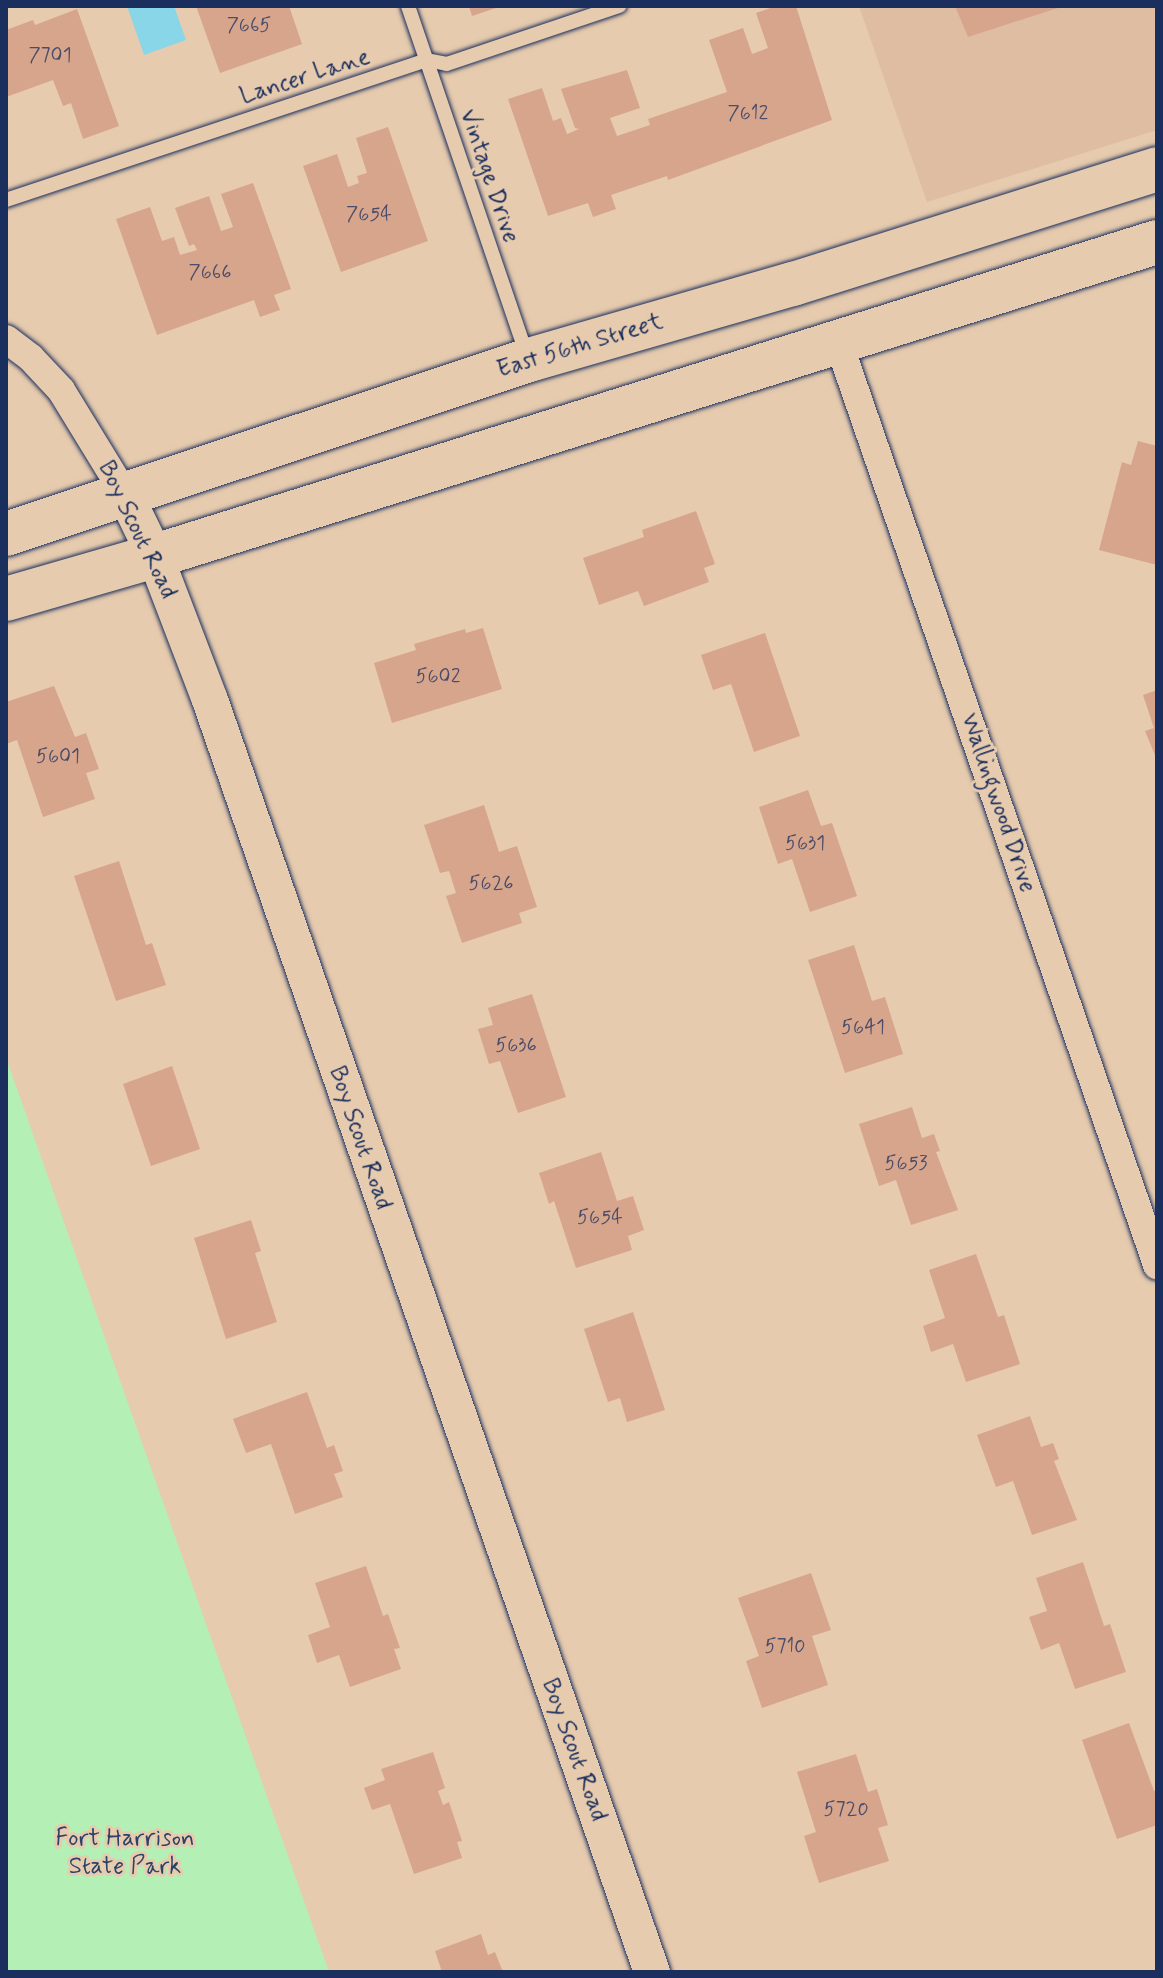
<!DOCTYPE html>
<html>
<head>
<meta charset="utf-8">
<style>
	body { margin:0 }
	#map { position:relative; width:1163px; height:1978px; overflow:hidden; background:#e7cbae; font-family:Mynerve,sans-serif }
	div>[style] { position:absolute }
	.built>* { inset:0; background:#debda3 }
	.green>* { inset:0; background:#b4f0b5 }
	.water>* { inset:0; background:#89d6e8 }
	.building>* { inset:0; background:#d7a58b }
	.roads { filter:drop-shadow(0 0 2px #1b2f5e) drop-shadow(0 0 2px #1b2f5e) }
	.service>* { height:14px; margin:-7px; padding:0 7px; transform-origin:7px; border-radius:7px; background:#e7cbae }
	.minor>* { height:28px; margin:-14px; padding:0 14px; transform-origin:14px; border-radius:14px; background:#e7cbae }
	.tertiary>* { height:36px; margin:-18px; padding:0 18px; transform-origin:18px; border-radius:18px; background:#e7cbae }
	.primary>* { height:44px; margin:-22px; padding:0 22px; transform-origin:22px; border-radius:22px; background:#e7cbae }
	span { translate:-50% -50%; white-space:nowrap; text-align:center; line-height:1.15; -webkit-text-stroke:6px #e7cbae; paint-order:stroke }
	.number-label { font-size:20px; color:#4a4c69 }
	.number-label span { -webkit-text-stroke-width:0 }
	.street-label { font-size:24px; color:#1b2f5e }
	.park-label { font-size:24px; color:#2a4267 }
	.frame { position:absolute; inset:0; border:8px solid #1b2f5e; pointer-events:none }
</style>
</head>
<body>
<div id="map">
	<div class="built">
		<i style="clip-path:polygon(859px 6px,1157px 6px,1157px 130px,927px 202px)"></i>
	</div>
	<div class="green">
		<i style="clip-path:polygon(6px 1058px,329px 1972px,6px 1972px)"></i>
	</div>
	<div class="water">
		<i style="clip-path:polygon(127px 6px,174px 6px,186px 40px,144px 55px)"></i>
	</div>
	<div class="building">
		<i style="clip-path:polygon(196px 6px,289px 6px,302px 44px,220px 73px)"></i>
		<i style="clip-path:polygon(469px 6px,499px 6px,499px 7px,472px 16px)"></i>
		<i style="clip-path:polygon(776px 6px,796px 6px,832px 120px,668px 180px,667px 176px,611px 195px,616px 209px,593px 217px,588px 203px,548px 216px,508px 99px,542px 88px,553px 121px,561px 118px,567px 134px,579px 129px,575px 128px,561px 89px,627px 70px,640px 108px,610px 118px,617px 136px,650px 125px,648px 119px,727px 92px,709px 40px,743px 28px,752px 54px,768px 48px,756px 13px)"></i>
		<i style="clip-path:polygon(955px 6px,1061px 6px,1061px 7px,968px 37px)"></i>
		<i style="clip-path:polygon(77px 9px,119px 126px,83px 139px,71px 103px,63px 106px,53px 80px,6px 97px,6px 30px,33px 20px,35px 25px)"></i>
		<i style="clip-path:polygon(388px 127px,428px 241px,341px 272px,303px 166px,337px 154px,348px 187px,359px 183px,357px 176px,367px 173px,356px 138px)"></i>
		<i style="clip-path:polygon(253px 183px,291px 289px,274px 295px,280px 310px,260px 317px,254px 300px,157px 335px,116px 219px,150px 207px,162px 241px,174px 237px,180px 255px,197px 250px,194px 244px,189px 246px,175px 208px,209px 196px,221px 231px,233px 227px,221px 194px)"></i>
		<i style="clip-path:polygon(1138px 441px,1157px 446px,1157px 565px,1099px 550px,1122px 462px,1131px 465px)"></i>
		<i style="clip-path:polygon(696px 511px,715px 564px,704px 568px,709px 582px,644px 606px,638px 591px,599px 605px,583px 558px,644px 537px,642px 530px)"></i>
		<i style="clip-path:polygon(483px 628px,502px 689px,392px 723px,374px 663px,416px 650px,414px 644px,465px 629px,466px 633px)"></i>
		<i style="clip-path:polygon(765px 633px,800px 736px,754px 752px,731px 684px,713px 690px,701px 655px)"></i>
		<i style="clip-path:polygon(54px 686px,75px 737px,86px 733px,99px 769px,86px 773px,95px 799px,43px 817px,17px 740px,6px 744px,6px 702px)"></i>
		<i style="clip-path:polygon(1157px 690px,1157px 760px,1145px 731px,1154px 728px,1143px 695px)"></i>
		<i style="clip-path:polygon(808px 790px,821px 826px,832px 823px,857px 896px,810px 912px,792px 859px,778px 864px,759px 807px)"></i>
		<i style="clip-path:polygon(484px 805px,499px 852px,517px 846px,537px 907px,519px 913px,522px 923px,462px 943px,446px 896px,456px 893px,449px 871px,440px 873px,424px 825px)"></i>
		<i style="clip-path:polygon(119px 861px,146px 945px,152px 943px,166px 985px,116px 1001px,74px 876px)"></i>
		<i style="clip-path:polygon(854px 945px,872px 1001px,885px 997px,903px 1054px,845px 1073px,808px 960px)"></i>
		<i style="clip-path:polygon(532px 994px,566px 1097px,518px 1113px,500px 1061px,489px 1064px,478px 1029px,493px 1025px,488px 1008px)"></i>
		<i style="clip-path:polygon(172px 1066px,200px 1149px,151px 1166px,123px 1084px)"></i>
		<i style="clip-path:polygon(912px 1107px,922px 1138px,934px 1134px,940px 1151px,936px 1152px,958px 1210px,911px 1225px,896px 1180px,879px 1186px,859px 1124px)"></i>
		<i style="clip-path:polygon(601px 1152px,617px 1201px,633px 1196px,644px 1230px,628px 1236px,632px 1250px,576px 1268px,554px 1201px,549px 1204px,539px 1173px)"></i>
		<i style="clip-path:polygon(251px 1220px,261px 1251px,255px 1253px,277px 1322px,226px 1339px,194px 1238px)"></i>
		<i style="clip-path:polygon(976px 1254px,998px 1317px,1004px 1315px,1020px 1364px,966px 1382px,953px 1344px,931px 1352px,923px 1326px,945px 1318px,929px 1270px)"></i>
		<i style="clip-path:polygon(633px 1312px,665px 1410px,627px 1422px,620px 1398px,608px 1402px,584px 1329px)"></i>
		<i style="clip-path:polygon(307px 1392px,327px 1448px,334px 1445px,343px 1471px,334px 1474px,343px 1497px,295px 1514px,271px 1444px,246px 1453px,233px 1419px)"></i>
		<i style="clip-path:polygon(1030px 1416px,1041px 1447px,1053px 1443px,1059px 1459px,1054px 1461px,1077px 1520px,1032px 1535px,1013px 1481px,996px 1487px,977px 1435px)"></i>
		<i style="clip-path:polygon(1083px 1562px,1104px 1626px,1110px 1624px,1126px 1672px,1075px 1689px,1059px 1643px,1041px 1650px,1029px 1617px,1047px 1611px,1036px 1578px)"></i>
		<i style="clip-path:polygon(366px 1566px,383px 1616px,388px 1614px,400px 1648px,394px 1649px,401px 1669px,350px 1687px,339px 1655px,317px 1663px,308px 1635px,330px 1627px,315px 1583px)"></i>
		<i style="clip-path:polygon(811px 1573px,831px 1630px,812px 1636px,828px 1685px,762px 1708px,746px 1661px,759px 1656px,738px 1598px)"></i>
		<i style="clip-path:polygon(1129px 1723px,1154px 1791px,1157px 1790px,1157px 1825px,1117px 1839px,1082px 1740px)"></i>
		<i style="clip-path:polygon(433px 1752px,445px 1788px,438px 1791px,443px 1805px,449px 1802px,462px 1841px,457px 1842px,462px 1858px,414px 1874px,390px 1804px,372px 1810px,364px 1788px,385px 1780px,381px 1769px)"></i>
		<i style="clip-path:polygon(856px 1754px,868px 1792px,877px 1789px,888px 1825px,878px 1828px,889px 1861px,819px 1883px,804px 1836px,816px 1832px,797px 1772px)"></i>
		<i style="clip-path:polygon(481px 1934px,488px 1955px,495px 1952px,503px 1972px,442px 1972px,435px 1951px)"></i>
	</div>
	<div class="roads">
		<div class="service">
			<i style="left:408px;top:6px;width:372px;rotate:71.2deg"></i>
			<i style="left:6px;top:200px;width:444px;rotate:-18.4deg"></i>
			<i style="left:427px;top:60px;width:20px;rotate:11deg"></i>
			<i style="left:447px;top:64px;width:182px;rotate:-18.6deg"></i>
		</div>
		<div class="minor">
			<i style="left:6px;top:339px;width:31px;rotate:37deg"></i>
			<i style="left:31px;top:358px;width:44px;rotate:46.8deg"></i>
			<i style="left:61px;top:390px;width:124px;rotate:58.5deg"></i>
			<i style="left:838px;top:341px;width:978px;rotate:70.95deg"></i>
		</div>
		<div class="tertiary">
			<i style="left:126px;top:496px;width:67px;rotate:64.2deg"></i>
			<i style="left:155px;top:556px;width:154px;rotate:69.1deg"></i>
			<i style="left:210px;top:700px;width:1347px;rotate:70.84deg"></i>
		</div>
		<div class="primary">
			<i style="left:6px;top:534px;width:551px;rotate:-18.4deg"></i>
			<i style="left:529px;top:360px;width:275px;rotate:-16.1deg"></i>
			<i style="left:793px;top:284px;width:382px;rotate:-17.5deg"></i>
			<i style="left:6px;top:599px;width:155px;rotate:-16.1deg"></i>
			<i style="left:155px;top:556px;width:1050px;rotate:-17.4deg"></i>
		</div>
	</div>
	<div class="number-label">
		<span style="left:249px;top:25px">7665</span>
		<span style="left:50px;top:55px">7701</span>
		<span style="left:748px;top:113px">7612</span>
		<span style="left:369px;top:214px">7654</span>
		<span style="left:210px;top:272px">7666</span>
		<span style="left:438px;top:676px">5602</span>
		<span style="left:58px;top:756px">5601</span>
		<span style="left:805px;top:843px">5631</span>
		<span style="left:491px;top:883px">5626</span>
		<span style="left:863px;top:1027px">5641</span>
		<span style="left:516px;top:1045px">5636</span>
		<span style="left:906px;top:1163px">5653</span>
		<span style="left:600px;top:1217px">5654</span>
		<span style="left:785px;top:1646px">5710</span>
		<span style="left:846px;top:1809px">5720</span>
	</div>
	<div class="street-label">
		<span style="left:305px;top:77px;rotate:-18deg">Lancer Lane</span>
		<span style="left:489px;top:176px;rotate:71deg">Vintage Drive</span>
		<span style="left:580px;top:346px;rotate:-17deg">East 56th Street</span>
		<span style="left:137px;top:530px;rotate:64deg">Boy Scout Road</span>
		<span style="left:998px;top:803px;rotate:71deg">Wallingwood Drive</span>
		<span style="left:360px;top:1138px;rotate:71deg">Boy Scout Road</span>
		<span style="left:574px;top:1750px;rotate:70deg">Boy Scout Road</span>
	</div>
	<div class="park-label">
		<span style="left:125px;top:1853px">Fort Harrison<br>State Park</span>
	</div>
	<div class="frame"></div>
</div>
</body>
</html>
